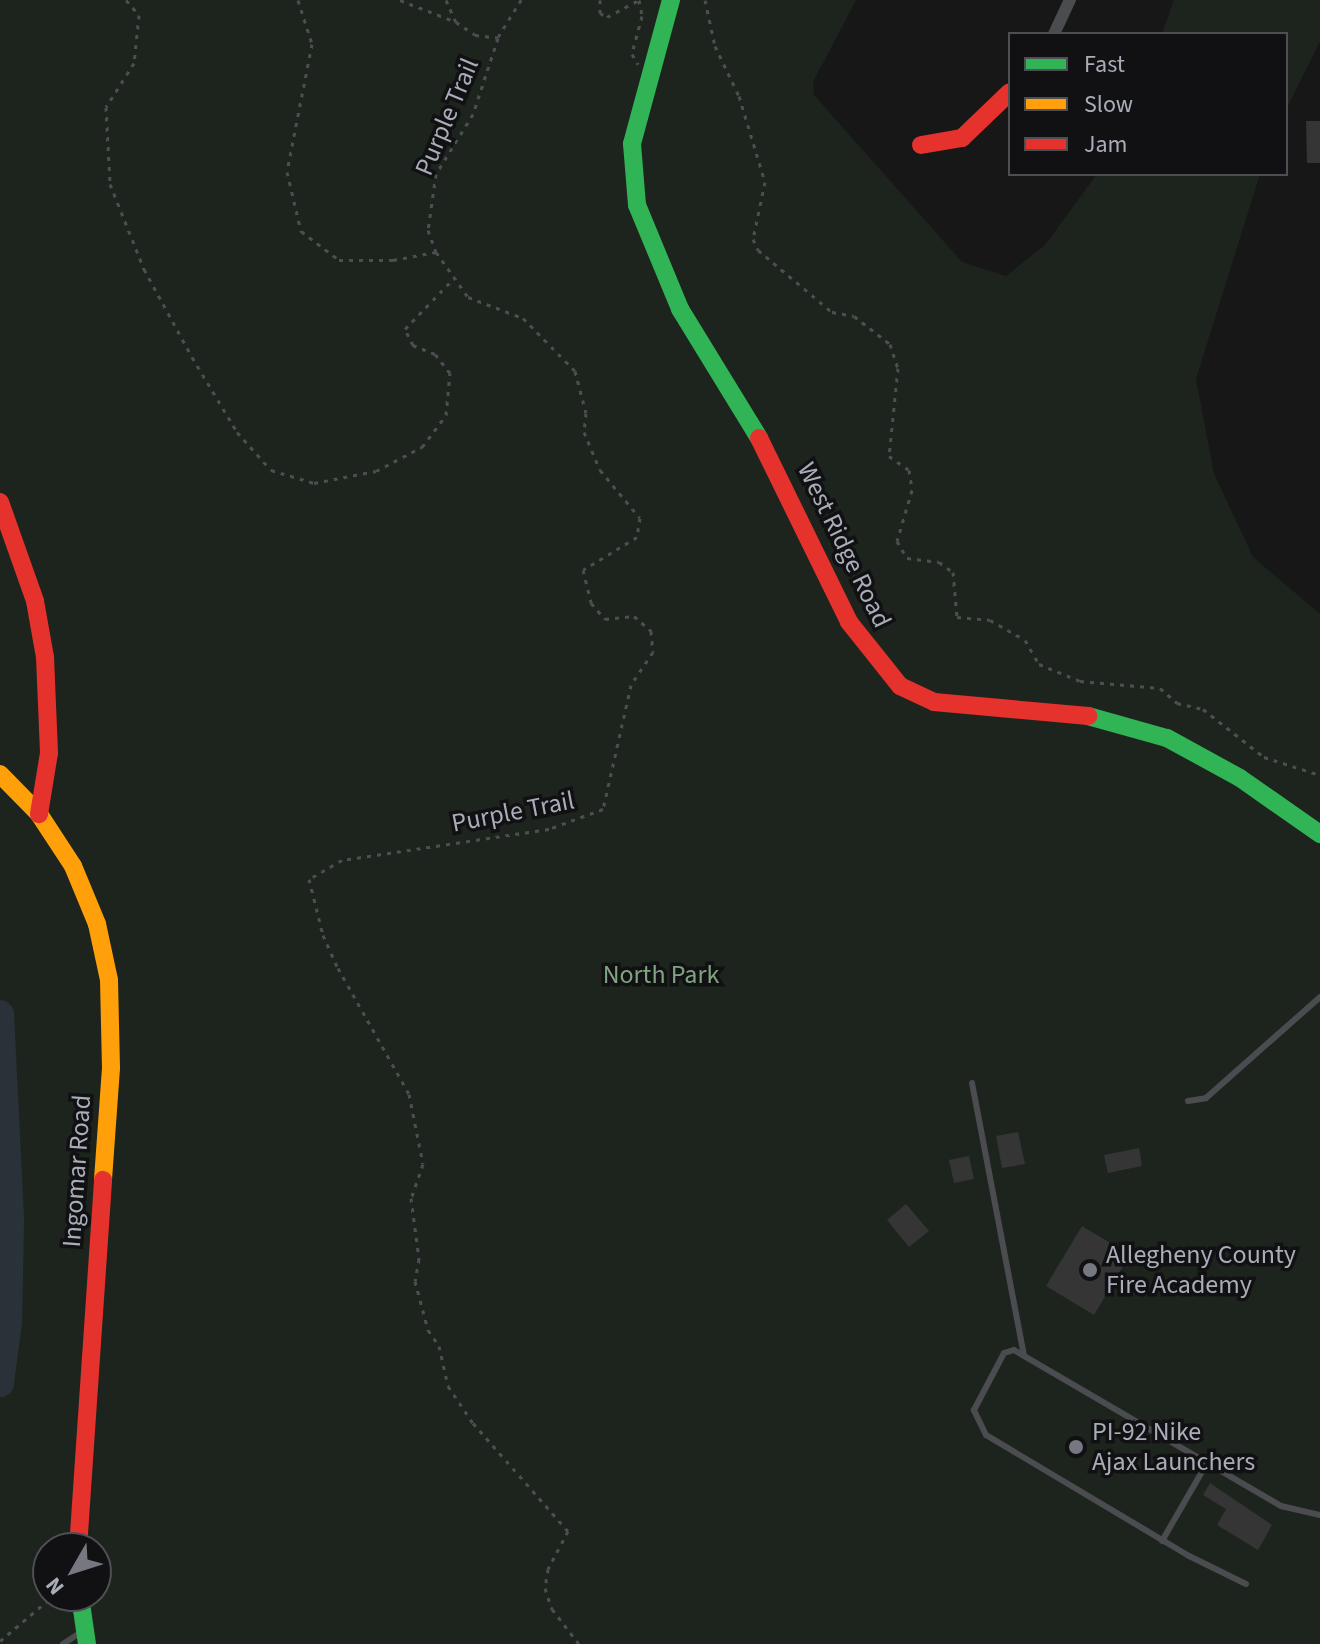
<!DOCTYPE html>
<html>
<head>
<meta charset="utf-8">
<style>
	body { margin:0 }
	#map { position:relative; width:1320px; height:1644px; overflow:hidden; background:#171717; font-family:"Source Sans 3",sans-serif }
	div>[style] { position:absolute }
	.green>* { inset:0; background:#1d241e }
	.river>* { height:28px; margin:-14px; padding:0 14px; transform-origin:14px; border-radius:14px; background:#2a3239 }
	.building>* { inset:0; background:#353536 }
	.path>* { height:3px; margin-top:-1.5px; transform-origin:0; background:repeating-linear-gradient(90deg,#4d4e52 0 4px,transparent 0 10px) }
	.lane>* { height:6px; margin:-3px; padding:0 3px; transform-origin:3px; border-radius:3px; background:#4b4c50 }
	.street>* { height:12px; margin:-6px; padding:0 6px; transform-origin:6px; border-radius:6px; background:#4b4c50 }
	.fast>* { height:18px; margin:-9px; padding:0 9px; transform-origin:9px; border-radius:9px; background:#30b455 }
	.slow>* { height:18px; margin:-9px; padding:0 9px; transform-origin:9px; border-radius:9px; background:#ff9f0a }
	.jam>* { height:18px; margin:-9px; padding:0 9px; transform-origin:9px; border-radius:9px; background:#e5322d }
	.dots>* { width:22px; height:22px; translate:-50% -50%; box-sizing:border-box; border:4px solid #111113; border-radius:50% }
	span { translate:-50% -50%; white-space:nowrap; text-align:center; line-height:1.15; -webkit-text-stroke:7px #111113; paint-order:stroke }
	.street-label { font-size:26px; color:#a8adb8 }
	.park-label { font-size:26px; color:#7fa381 }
	.poi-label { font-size:26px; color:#a8adb8 }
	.left { translate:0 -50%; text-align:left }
	.legend { position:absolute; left:1008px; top:32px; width:280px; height:144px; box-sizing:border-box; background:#111113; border:2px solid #4d4f55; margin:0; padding:10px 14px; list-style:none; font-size:24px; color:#a8adb8 }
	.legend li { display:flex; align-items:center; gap:16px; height:40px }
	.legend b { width:40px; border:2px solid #4d4f55 }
	.north { position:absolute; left:32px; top:1532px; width:80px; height:80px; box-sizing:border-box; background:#111113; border:2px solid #4d4f55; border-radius:50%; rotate:231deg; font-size:22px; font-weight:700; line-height:32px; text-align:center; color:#a8adb8 }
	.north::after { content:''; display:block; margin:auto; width:28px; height:36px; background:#757880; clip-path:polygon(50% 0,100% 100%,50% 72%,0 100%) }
</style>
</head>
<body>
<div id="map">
	<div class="green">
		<i style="clip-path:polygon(evenodd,0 0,856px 0,813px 82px,814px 95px,962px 262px,1006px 276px,1045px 245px,1097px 174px,1260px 174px,1196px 379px,1214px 474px,1253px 557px,1320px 614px,1320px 1644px,0 1644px,0 0,48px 1548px,96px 1548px,96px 1596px,48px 1596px,48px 1548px)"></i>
		<i style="clip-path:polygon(1174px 0,1320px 0,1320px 41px,1286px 110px,1286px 34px,1162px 34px)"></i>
	</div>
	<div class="river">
		<i style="left:0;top:1014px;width:208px;rotate:87.2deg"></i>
		<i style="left:10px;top:1222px;width:100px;rotate:91.1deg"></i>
		<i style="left:8px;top:1322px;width:62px;rotate:97.5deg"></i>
	</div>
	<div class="building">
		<i style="clip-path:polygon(1306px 121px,1320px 121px,1320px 163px,1307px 163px)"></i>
		<i style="clip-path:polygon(1018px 1132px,1025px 1164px,1002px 1168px,996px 1136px)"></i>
		<i style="clip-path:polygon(1139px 1148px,1142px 1166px,1108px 1173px,1104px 1155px)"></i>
		<i style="clip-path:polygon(969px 1156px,974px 1179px,954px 1183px,949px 1160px)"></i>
		<i style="clip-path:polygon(906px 1204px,929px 1231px,909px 1247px,887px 1220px)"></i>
		<i style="clip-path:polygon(1082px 1226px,1130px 1255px,1094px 1315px,1046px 1286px)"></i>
		<i style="clip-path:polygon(1210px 1483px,1272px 1525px,1258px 1550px,1217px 1525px,1226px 1509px,1203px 1495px)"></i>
	</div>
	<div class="path">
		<i style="left:126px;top:0;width:20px;rotate:49deg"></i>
		<i style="left:139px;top:15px;width:48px;rotate:95.9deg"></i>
		<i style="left:134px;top:63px;width:52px;rotate:122.5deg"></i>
		<i style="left:106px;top:107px;width:77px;rotate:87deg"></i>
		<i style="left:110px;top:184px;width:92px;rotate:68.2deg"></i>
		<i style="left:144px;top:269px;width:100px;rotate:61.4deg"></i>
		<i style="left:192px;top:357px;width:87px;rotate:59deg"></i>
		<i style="left:237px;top:432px;width:51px;rotate:48.2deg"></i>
		<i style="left:271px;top:470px;width:45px;rotate:16.8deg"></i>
		<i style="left:314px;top:483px;width:63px;rotate:-11deg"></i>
		<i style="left:376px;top:471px;width:52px;rotate:-27.6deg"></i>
		<i style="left:422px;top:447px;width:40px;rotate:-53deg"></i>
		<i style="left:446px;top:415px;width:42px;rotate:-84.6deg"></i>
		<i style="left:450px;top:373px;width:24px;rotate:-128deg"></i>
		<i style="left:435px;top:354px;width:24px;rotate:-158deg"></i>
		<i style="left:413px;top:345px;width:18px;rotate:-117deg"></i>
		<i style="left:405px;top:329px;width:72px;rotate:-46.1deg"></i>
		<i style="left:298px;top:0;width:46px;rotate:72.3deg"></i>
		<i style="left:312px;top:44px;width:130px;rotate:101.1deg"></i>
		<i style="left:287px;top:172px;width:61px;rotate:76.7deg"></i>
		<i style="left:301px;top:231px;width:48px;rotate:37.3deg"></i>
		<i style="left:339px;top:260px;width:54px"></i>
		<i style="left:393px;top:260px;width:44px;rotate:-10.5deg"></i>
		<i style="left:400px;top:0;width:60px;rotate:21.4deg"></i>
		<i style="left:446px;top:0;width:24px;rotate:66deg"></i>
		<i style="left:456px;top:22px;width:23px;rotate:34deg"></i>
		<i style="left:475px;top:35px;width:23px;rotate:7deg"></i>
		<i style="left:498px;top:38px;width:80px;rotate:108.2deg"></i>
		<i style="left:473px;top:114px;width:70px;rotate:121.7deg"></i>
		<i style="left:436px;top:174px;width:57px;rotate:98.1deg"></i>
		<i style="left:428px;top:230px;width:23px;rotate:70deg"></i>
		<i style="left:436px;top:252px;width:55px;rotate:54.6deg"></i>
		<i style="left:468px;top:297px;width:59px;rotate:20.9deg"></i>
		<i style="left:523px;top:318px;width:74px;rotate:45.5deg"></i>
		<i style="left:575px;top:371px;width:43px;rotate:75.3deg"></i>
		<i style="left:586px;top:413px;width:19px;rotate:96deg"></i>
		<i style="left:584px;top:432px;width:41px;rotate:67.2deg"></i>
		<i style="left:600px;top:470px;width:62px;rotate:50.2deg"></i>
		<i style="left:640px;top:518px;width:19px;rotate:99deg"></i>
		<i style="left:637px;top:537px;width:63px;rotate:148.6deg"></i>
		<i style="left:583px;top:570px;width:34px;rotate:76deg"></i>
		<i style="left:591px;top:603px;width:21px;rotate:49deg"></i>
		<i style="left:605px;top:619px;width:29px;rotate:-6deg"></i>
		<i style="left:634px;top:616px;width:23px;rotate:41deg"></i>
		<i style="left:651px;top:631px;width:21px;rotate:85deg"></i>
		<i style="left:653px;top:652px;width:40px;rotate:124deg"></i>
		<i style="left:631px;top:685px;width:127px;rotate:102.7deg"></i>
		<i style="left:603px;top:809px;width:58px;rotate:159.7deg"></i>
		<i style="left:549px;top:829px;width:209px;rotate:171.5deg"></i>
		<i style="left:342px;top:860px;width:38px;rotate:150deg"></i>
		<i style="left:309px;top:879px;width:58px;rotate:76deg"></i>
		<i style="left:323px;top:935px;width:36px;rotate:66deg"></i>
		<i style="left:338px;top:968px;width:145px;rotate:60.6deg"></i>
		<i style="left:409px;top:1094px;width:71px;rotate:78.7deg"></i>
		<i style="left:423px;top:1164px;width:36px;rotate:109deg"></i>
		<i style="left:411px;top:1198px;width:62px;rotate:82.5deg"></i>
		<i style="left:419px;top:1259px;width:22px;rotate:100deg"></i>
		<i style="left:415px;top:1281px;width:51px;rotate:75.1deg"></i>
		<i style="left:428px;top:1330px;width:19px;rotate:55deg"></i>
		<i style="left:439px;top:1346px;width:41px;rotate:77.3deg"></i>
		<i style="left:448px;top:1386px;width:45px;rotate:56deg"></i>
		<i style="left:473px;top:1423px;width:144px;rotate:48.7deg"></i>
		<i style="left:568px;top:1531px;width:43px;rotate:117.8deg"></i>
		<i style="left:548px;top:1569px;width:19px;rotate:99deg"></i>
		<i style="left:545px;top:1588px;width:22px;rotate:72deg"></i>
		<i style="left:552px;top:1609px;width:44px;rotate:52.4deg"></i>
		<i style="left:600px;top:0;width:13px;rotate:90deg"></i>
		<i style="left:600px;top:13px;width:8px;rotate:30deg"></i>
		<i style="left:607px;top:17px;width:36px;rotate:-28deg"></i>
		<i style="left:639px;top:0;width:16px;rotate:79deg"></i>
		<i style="left:642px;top:16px;width:39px;rotate:105deg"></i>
		<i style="left:632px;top:54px;width:12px;rotate:59deg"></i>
		<i style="left:705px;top:0;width:47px;rotate:77.7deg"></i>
		<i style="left:715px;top:46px;width:55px;rotate:64.4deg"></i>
		<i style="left:739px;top:96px;width:90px;rotate:73.2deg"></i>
		<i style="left:765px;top:182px;width:58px;rotate:101.9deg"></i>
		<i style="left:753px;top:239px;width:12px;rotate:66deg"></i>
		<i style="left:758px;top:250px;width:97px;rotate:40deg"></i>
		<i style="left:832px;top:312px;width:22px;rotate:10deg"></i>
		<i style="left:854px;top:316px;width:46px;rotate:37.9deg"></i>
		<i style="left:890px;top:344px;width:25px;rotate:72deg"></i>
		<i style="left:898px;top:368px;width:88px;rotate:95.8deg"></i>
		<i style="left:889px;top:456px;width:24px;rotate:35deg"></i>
		<i style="left:909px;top:470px;width:20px;rotate:81deg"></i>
		<i style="left:912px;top:490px;width:53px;rotate:106.4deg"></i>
		<i style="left:897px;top:541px;width:20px;rotate:60deg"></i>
		<i style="left:907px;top:558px;width:32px;rotate:7deg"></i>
		<i style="left:939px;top:562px;width:17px;rotate:36deg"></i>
		<i style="left:953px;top:572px;width:45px;rotate:84.9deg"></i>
		<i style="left:957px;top:617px;width:33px;rotate:5deg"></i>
		<i style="left:990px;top:620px;width:40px;rotate:29.7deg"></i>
		<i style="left:1025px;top:640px;width:28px;rotate:60deg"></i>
		<i style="left:1039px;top:664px;width:44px;rotate:22.5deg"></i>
		<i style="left:1080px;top:681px;width:80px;rotate:5deg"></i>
		<i style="left:1160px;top:688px;width:23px;rotate:41deg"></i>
		<i style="left:1177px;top:703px;width:27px;rotate:13deg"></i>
		<i style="left:1203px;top:709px;width:78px;rotate:38.2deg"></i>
		<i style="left:1264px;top:757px;width:59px;rotate:17.8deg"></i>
		<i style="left:498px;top:37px;width:44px;rotate:-58.1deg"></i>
		<i style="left:0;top:1641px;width:70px;rotate:-40.3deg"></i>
	</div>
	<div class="lane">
		<i style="left:972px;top:1083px;width:278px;rotate:79.2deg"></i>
		<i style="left:1188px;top:1101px;width:18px;rotate:-9deg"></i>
		<i style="left:1206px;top:1098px;width:152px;rotate:-41.5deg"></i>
		<i style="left:1162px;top:1541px;width:90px;rotate:-60deg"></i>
		<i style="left:1246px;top:1584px;width:64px;rotate:-153.8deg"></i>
		<i style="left:1189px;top:1556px;width:236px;rotate:-149.2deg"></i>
		<i style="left:986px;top:1435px;width:28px;rotate:-116deg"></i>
		<i style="left:974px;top:1410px;width:64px;rotate:-62.2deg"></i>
		<i style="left:1004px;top:1353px;width:10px;rotate:-17deg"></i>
		<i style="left:1014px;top:1350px;width:309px;rotate:30.3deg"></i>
		<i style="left:1281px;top:1506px;width:40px;rotate:13deg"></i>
		<i style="left:63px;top:1644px;width:20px;rotate:-33deg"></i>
	</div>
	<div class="street">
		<i style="left:1054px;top:34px;width:38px;rotate:-65deg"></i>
	</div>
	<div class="fast">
		<i style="left:671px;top:0;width:149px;rotate:105.2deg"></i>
		<i style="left:632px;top:144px;width:61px;rotate:85.3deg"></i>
		<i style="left:637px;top:205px;width:113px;rotate:67.5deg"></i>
		<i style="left:680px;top:309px;width:151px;rotate:58.5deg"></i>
		<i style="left:1088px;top:716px;width:82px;rotate:15.6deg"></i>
		<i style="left:1167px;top:738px;width:83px;rotate:28.7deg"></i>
		<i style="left:1240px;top:778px;width:98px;rotate:35deg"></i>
		<i style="left:80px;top:1596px;width:49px;rotate:81.7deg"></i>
	</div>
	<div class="slow">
		<i style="left:0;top:774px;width:56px;rotate:45.7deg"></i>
		<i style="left:39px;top:814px;width:62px;rotate:56.8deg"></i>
		<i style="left:73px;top:866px;width:63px;rotate:67.5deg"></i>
		<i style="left:97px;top:924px;width:57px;rotate:77.9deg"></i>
		<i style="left:109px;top:980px;width:88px;rotate:88.7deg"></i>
		<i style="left:111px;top:1068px;width:112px;rotate:94.1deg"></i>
	</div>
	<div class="jam">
		<i style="left:921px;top:145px;width:42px;rotate:-9.7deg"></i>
		<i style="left:962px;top:138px;width:66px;rotate:-43.8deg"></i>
		<i style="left:759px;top:438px;width:205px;rotate:63.9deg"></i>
		<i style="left:849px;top:622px;width:82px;rotate:51.4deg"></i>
		<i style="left:900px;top:686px;width:38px;rotate:25deg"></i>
		<i style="left:934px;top:702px;width:155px;rotate:5.2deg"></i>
		<i style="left:0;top:502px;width:105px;rotate:70.5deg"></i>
		<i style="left:35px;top:601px;width:57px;rotate:79.9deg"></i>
		<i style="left:45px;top:657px;width:96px;rotate:87.6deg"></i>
		<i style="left:49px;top:753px;width:62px;rotate:99.3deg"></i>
		<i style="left:78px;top:1548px;width:369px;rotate:-86.1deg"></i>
	</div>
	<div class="dots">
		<i style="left:1090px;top:1270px;background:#757880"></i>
		<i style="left:1076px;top:1447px;background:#757880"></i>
	</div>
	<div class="street-label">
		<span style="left:447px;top:117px;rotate:-67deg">Purple Trail</span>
		<span style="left:844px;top:545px;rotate:64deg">West Ridge Road</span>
		<span style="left:513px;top:812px;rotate:-11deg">Purple Trail</span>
		<span style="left:77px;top:1171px;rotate:-86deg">Ingomar Road</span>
	</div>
	<div class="park-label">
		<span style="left:661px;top:975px">North Park</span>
	</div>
	<div class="poi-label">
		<span class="left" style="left:1106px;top:1270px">Allegheny County<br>Fire Academy</span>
		<span class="left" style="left:1092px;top:1447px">PI-92 Nike<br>Ajax Launchers</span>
	</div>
	<ul class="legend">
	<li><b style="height:10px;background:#30b455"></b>Fast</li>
	<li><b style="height:10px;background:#ff9f0a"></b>Slow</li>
	<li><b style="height:10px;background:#e5322d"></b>Jam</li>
	</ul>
	<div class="north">N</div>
</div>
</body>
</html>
